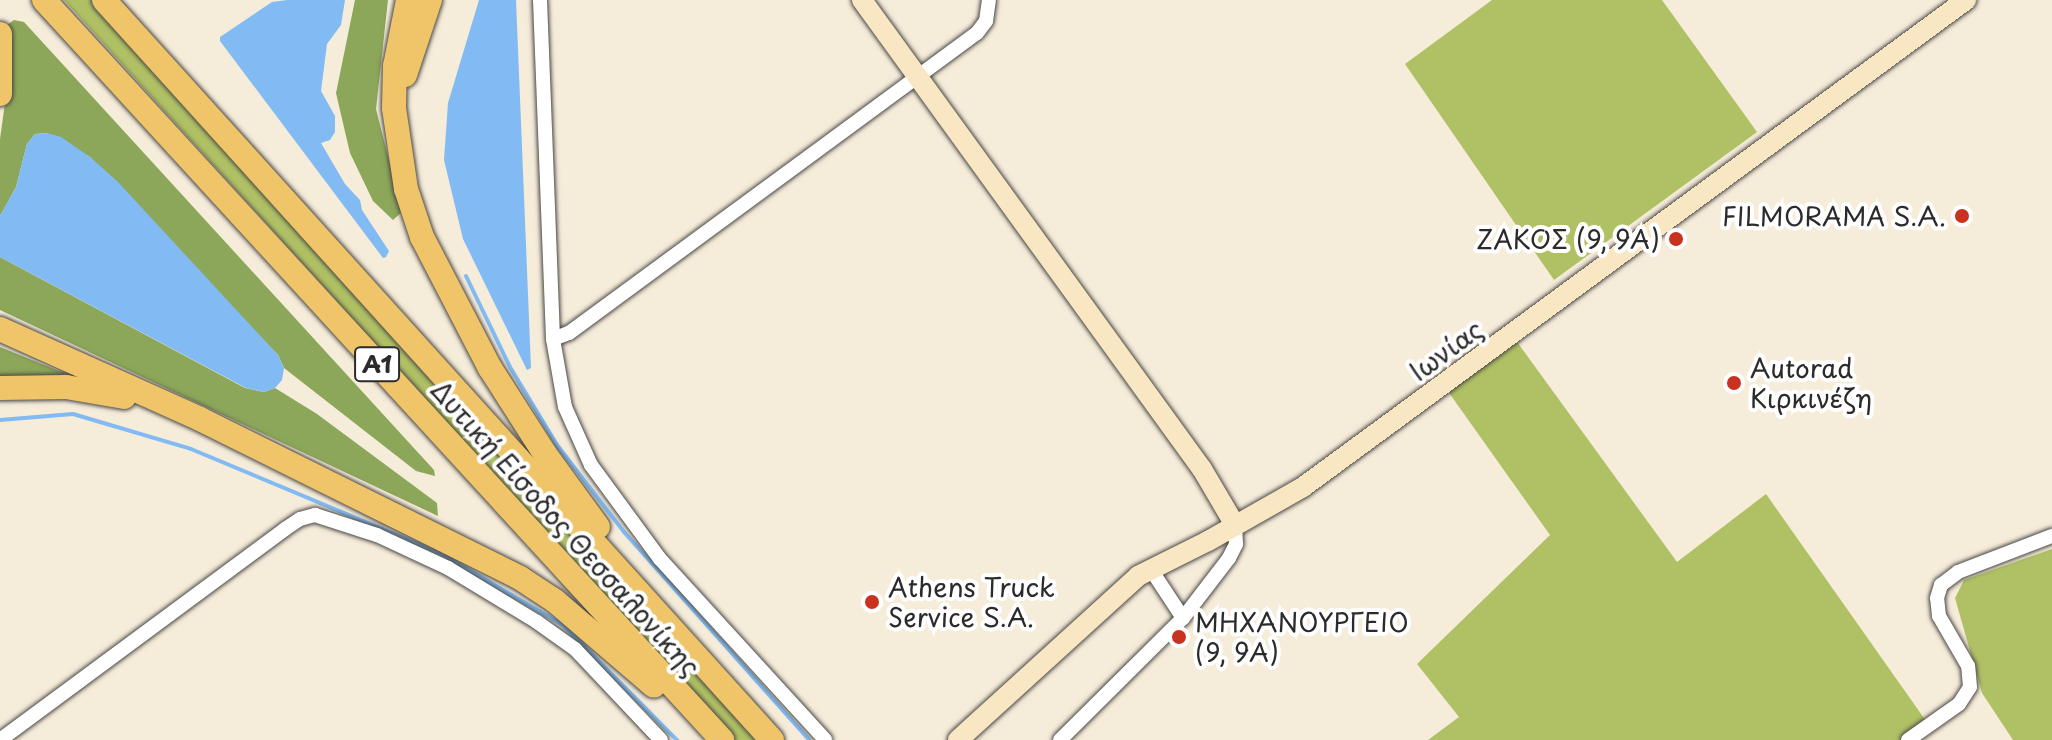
<!DOCTYPE html>
<html>
<head>
<meta charset="utf-8">
<style>
	body { margin:0 }
	#map { position:relative; width:2052px; height:740px; overflow:hidden; background:#f6ecda; font-family:"Playpen Sans",sans-serif }
	div>[style] { position:absolute }
	.green>* { inset:0; background:#b0c165 }
	.forest>* { inset:0; background:#8ca75a }
	.water>* { inset:0; background:#82bbf3 }
	.stream>* { height:4px; margin:-2px; padding:0 2px; transform-origin:2px; border-radius:2px; background:#82bbf3 }
	.roads { filter:drop-shadow(0 0 2px #494845) drop-shadow(0 0 2px #494845) }
	.street>* { height:14px; margin:-7px; padding:0 7px; transform-origin:7px; border-radius:7px; background:#fff }
	.secondary>* { height:20px; margin:-10px; padding:0 10px; transform-origin:10px; border-radius:10px; background:#f9e7c3 }
	.highway>* { height:24px; margin:-12px; padding:0 12px; transform-origin:12px; border-radius:12px; background:#f0c469 }
	.dots>* { width:22px; height:22px; translate:-50% -50%; box-sizing:border-box; border:4px solid #fff; border-radius:50% }
	span { translate:-50% -50%; white-space:nowrap; text-align:center; line-height:1.15; -webkit-text-stroke:8px #fff; paint-order:stroke }
	.shield-label span { padding:2px 6px; background:#fff; border:2px solid; border-radius:6px; -webkit-text-stroke-width:0 }
	.shield-label { font-size:24px; color:#2b2b2b; font-weight:700 }
	.poi-label { font-size:26px; color:#2b2b2b }
	.right { translate:-100% -50%; text-align:right }
	.left { translate:0 -50%; text-align:left }
	.street-label { font-size:26px; color:#2b2b2b }
</style>
</head>
<body>
<div id="map">
	<div class="green">
		<i style="clip-path:polygon(64px 0,93px 0,758px 740px,734px 740px)"></i>
		<i style="clip-path:polygon(1492px 0,1662px 0,1757px 132px,1554px 280px,1405px 64px)"></i>
		<i style="clip-path:polygon(1515px 339px,1677px 562px,1766px 494px,1926px 721px,1900px 740px,1428px 740px,1459px 717px,1417px 664px,1550px 535px,1447px 390px)"></i>
		<i style="clip-path:polygon(2052px 549px,2052px 740px,2013px 740px,1982px 693px,1955px 598px,1964px 580px)"></i>
	</div>
	<div class="forest">
		<i style="clip-path:polygon(355px 0,388px 0,376px 109px,402px 212px,393px 220px,373px 201px,350px 153px,336px 93px)"></i>
		<i style="clip-path:polygon(14px 20px,24px 22px,434px 470px,435px 476px,416px 471px,284px 368px,278px 355px,90px 157px,47px 133px,35px 134px,27px 144px,16px 187px,0 216px,0 139px,8px 81px,7px 25px)"></i>
		<i style="clip-path:polygon(0 257px,245px 388px,264px 392px,275px 388px,317px 414px,437px 503px,438px 516px,0 310px)"></i>
		<i style="clip-path:polygon(0 347px,64px 373px,64px 378px,0 380px)"></i>
	</div>
	<div class="water">
		<i style="clip-path:polygon(287px 0,345px 0,341px 25px,327px 44px,321px 91px,335px 116px,335px 132px,330px 140px,321px 143px,345px 184px,360px 200px,362px 210px,389px 251px,386px 257px,383px 258px,220px 41px,220px 37px,272px 2px)"></i>
		<i style="clip-path:polygon(479px 0,516px 0,531px 368px,527px 370px,463px 239px,444px 160px,448px 103px)"></i>
		<i style="clip-path:polygon(47px 133px,61px 137px,90px 157px,117px 181px,278px 355px,284px 368px,282px 380px,275px 388px,264px 392px,246px 388px,0 257px,0 216px,16px 187px,27px 144px,35px 134px)"></i>
	</div>
	<div class="stream">
		<i style="left:466px;top:276px;width:101px;rotate:64.2deg"></i>
		<i style="left:510px;top:367px;width:91px;rotate:58.9deg"></i>
		<i style="left:557px;top:445px;width:110px;rotate:52.4deg"></i>
		<i style="left:624px;top:532px;width:278px;rotate:48.3deg"></i>
		<i style="left:0;top:420px;width:73px;rotate:-4.7deg"></i>
		<i style="left:73px;top:414px;width:123px;rotate:16.5deg"></i>
		<i style="left:191px;top:449px;width:272px;rotate:22.7deg"></i>
		<i style="left:442px;top:554px;width:142px;rotate:30.5deg"></i>
		<i style="left:564px;top:626px;width:161px;rotate:45.3deg"></i>
	</div>
	<div class="roads">
		<div class="street">
			<i style="left:540px;top:0;width:339px;rotate:87.8deg"></i>
			<i style="left:553px;top:339px;width:69px;rotate:80deg"></i>
			<i style="left:565px;top:407px;width:64px;rotate:65.9deg"></i>
			<i style="left:591px;top:465px;width:117px;rotate:53.7deg"></i>
			<i style="left:660px;top:559px;width:245px;rotate:47.6deg"></i>
			<i style="left:553px;top:339px;width:17px;rotate:-21deg"></i>
			<i style="left:569px;top:333px;width:506px;rotate:-36.33deg"></i>
			<i style="left:977px;top:33px;width:15px;rotate:-53deg"></i>
			<i style="left:986px;top:21px;width:21px;rotate:-82deg"></i>
			<i style="left:1150px;top:568px;width:60px;rotate:56.6deg"></i>
			<i style="left:0;top:740px;width:355px;rotate:-36.5deg"></i>
			<i style="left:285px;top:529px;width:18px;rotate:-34deg"></i>
			<i style="left:300px;top:519px;width:16px;rotate:-15deg"></i>
			<i style="left:315px;top:515px;width:65px;rotate:17.9deg"></i>
			<i style="left:377px;top:535px;width:78px;rotate:24.9deg"></i>
			<i style="left:448px;top:568px;width:104px;rotate:31.2deg"></i>
			<i style="left:537px;top:622px;width:47px;rotate:35.4deg"></i>
			<i style="left:575px;top:649px;width:125px;rotate:46.6deg"></i>
			<i style="left:1060px;top:740px;width:173px;rotate:-44.8deg"></i>
			<i style="left:1183px;top:618px;width:76px;rotate:-52.5deg"></i>
			<i style="left:1229px;top:558px;width:16px;rotate:-63deg"></i>
			<i style="left:1236px;top:544px;width:19px;rotate:-93deg"></i>
			<i style="left:1908px;top:740px;width:62px;rotate:-35.2deg"></i>
			<i style="left:1959px;top:704px;width:20px;rotate:-57deg"></i>
			<i style="left:1970px;top:687px;width:21px;rotate:-95deg"></i>
			<i style="left:1968px;top:666px;width:58px;rotate:-120.1deg"></i>
			<i style="left:1939px;top:616px;width:18px;rotate:-96deg"></i>
			<i style="left:1937px;top:598px;width:14px;rotate:-73deg"></i>
			<i style="left:1941px;top:585px;width:21px;rotate:-37deg"></i>
			<i style="left:1958px;top:572px;width:101px;rotate:-21deg"></i>
		</div>
		<div class="secondary">
			<i style="left:862px;top:0;width:579px;rotate:54.06deg"></i>
			<i style="left:1202px;top:469px;width:65px;rotate:59.5deg"></i>
			<i style="left:958px;top:740px;width:244px;rotate:-42.3deg"></i>
			<i style="left:1138px;top:576px;width:78px;rotate:-26.6deg"></i>
			<i style="left:1208px;top:541px;width:109px;rotate:-29.6deg"></i>
			<i style="left:1303px;top:487px;width:823px;rotate:-36.3deg"></i>
		</div>
		<div class="highway">
			<i style="left:44px;top:0;width:1004px;rotate:47.5deg"></i>
			<i style="left:104px;top:0;width:997px;rotate:47.93deg"></i>
			<i style="left:408px;top:0;width:67px;rotate:101.1deg"></i>
			<i style="left:395px;top:66px;width:42px;rotate:91.4deg"></i>
			<i style="left:394px;top:108px;width:82px;rotate:81.6deg"></i>
			<i style="left:406px;top:189px;width:51px;rotate:71.6deg"></i>
			<i style="left:422px;top:237px;width:148px;rotate:62.6deg"></i>
			<i style="left:490px;top:368px;width:102px;rotate:57.4deg"></i>
			<i style="left:545px;top:454px;width:90px;rotate:54deg"></i>
			<i style="left:0;top:34px;width:60px;rotate:90deg"></i>
			<i style="left:405px;top:75px;width:79px;rotate:-71.6deg"></i>
			<i style="left:0;top:329px;width:219px;rotate:24.2deg"></i>
			<i style="left:200px;top:419px;width:357px;rotate:26.4deg"></i>
			<i style="left:520px;top:578px;width:42px;rotate:33.3deg"></i>
			<i style="left:555px;top:601px;width:130px;rotate:40.6deg"></i>
			<i style="left:0;top:388px;width:66px;rotate:-0.9deg"></i>
			<i style="left:66px;top:387px;width:59px;rotate:9.8deg"></i>
		</div>
	</div>
	<div class="dots">
		<i style="left:1962px;top:216px;background:#c8321e"></i>
		<i style="left:1676px;top:239px;background:#c8321e"></i>
		<i style="left:1734px;top:383px;background:#c8321e"></i>
		<i style="left:872px;top:602px;background:#c8321e"></i>
		<i style="left:1179px;top:637px;background:#c8321e"></i>
	</div>
	<div class="shield-label">
		<span style="left:377px;top:364px">Α1</span>
	</div>
	<div class="poi-label">
		<span class="right" style="left:1946px;top:216px">FILMORAMA S.A.</span>
		<span class="right" style="left:1660px;top:239px">ΖΑΚΟΣ (9, 9Α)</span>
		<span class="left" style="left:1750px;top:383px">Autorad<br>Κιρκινέζη</span>
		<span class="left" style="left:888px;top:602px">Athens Truck<br>Service S.A.</span>
		<span class="left" style="left:1195px;top:637px">ΜΗΧΑΝΟΥΡΓΕΙΟ<br>(9, 9Α)</span>
	</div>
	<div class="street-label">
		<span style="left:1446px;top:350px;rotate:-36deg">Ιωνίας</span>
		<span style="left:566px;top:528px;rotate:48deg">Δυτική Είσοδος Θεσσαλονίκης</span>
	</div>
</div>
</body>
</html>
